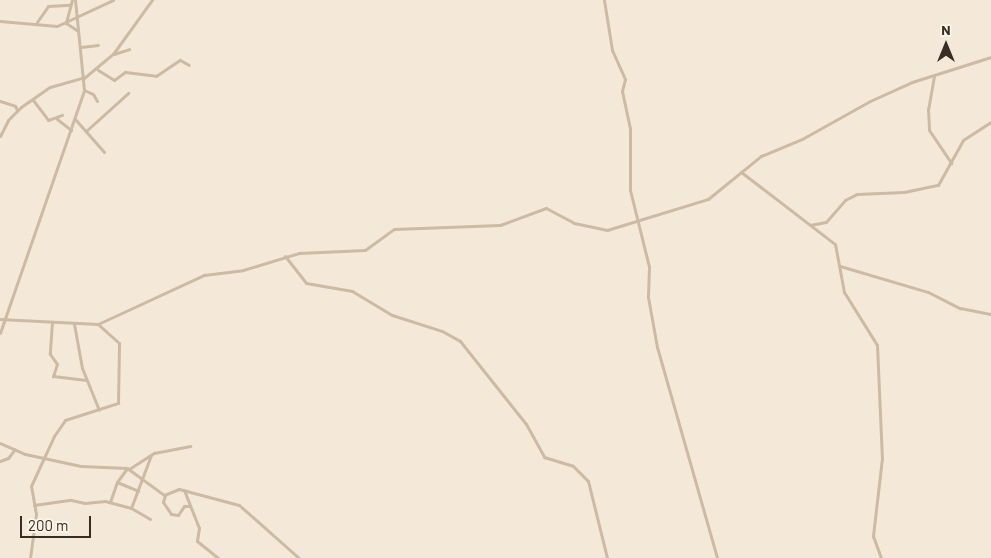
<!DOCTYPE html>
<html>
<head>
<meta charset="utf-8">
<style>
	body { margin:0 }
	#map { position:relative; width:991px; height:558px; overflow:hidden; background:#f4e9d8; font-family:Barlow,sans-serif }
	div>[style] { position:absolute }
	.street>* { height:3px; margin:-1.5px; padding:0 1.5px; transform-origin:1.5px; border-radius:1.5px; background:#cdbaa3 }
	span { translate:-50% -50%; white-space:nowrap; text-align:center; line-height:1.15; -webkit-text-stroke:4px #fbf3e5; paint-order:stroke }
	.north { position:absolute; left:921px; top:20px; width:50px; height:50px; -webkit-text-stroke:4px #fbf3e5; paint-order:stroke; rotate:0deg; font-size:14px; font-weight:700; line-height:20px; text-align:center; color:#372d26 }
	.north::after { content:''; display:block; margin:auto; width:18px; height:22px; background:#372d26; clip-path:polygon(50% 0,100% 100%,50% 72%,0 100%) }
	.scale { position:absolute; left:20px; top:516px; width:71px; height:22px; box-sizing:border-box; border:2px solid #372d26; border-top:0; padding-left:6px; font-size:15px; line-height:18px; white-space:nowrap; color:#372d26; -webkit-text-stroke:4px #fbf3e5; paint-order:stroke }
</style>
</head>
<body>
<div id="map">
	<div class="street">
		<i style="left:72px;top:0;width:24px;rotate:105deg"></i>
		<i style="left:66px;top:23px;width:14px;rotate:34deg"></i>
		<i style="left:604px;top:0;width:51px;rotate:80.9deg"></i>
		<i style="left:612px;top:50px;width:32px;rotate:66deg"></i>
		<i style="left:625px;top:79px;width:12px;rotate:104deg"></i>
		<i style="left:622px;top:91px;width:38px;rotate:78deg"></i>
		<i style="left:630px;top:128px;width:62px;rotate:90deg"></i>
		<i style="left:630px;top:190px;width:79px;rotate:76.1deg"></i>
		<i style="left:649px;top:267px;width:30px;rotate:92deg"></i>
		<i style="left:648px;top:297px;width:51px;rotate:79.8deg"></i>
		<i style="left:657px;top:347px;width:219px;rotate:74.1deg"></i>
		<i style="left:0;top:21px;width:57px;rotate:5deg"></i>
		<i style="left:57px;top:26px;width:62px;rotate:-24.9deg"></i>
		<i style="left:37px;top:22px;width:19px;rotate:-55deg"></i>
		<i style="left:48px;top:6px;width:22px;rotate:-3deg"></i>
		<i style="left:81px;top:47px;width:17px;rotate:-7deg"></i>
		<i style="left:114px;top:54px;width:16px;rotate:-18deg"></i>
		<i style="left:98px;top:70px;width:19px;rotate:32deg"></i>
		<i style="left:114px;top:80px;width:14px;rotate:-36deg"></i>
		<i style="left:125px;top:72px;width:31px;rotate:7deg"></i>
		<i style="left:156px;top:76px;width:29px;rotate:-34deg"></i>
		<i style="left:180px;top:60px;width:10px;rotate:29deg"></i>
		<i style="left:934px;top:76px;width:34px;rotate:100deg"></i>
		<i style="left:928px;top:109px;width:21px;rotate:87deg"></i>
		<i style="left:929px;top:130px;width:40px;rotate:56deg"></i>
		<i style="left:84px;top:78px;width:38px;rotate:-40deg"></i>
		<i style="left:113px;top:54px;width:67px;rotate:-54.2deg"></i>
		<i style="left:84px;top:90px;width:10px;rotate:24deg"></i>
		<i style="left:93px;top:94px;width:8px;rotate:60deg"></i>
		<i style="left:33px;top:100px;width:25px;rotate:53deg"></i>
		<i style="left:48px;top:120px;width:15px;rotate:-20deg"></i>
		<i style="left:0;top:101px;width:16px;rotate:18deg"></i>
		<i style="left:15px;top:106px;width:4px;rotate:63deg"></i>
		<i style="left:57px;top:119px;width:18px;rotate:38deg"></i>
		<i style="left:75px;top:119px;width:44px;rotate:48.7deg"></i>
		<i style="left:86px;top:131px;width:57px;rotate:-42.1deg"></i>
		<i style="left:0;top:136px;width:18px;rotate:-63deg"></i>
		<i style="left:8px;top:120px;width:18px;rotate:-45deg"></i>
		<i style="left:21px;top:107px;width:35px;rotate:-35deg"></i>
		<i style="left:50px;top:87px;width:35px;rotate:-16deg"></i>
		<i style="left:741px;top:172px;width:118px;rotate:37.5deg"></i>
		<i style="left:835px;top:244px;width:49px;rotate:79.4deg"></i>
		<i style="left:844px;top:292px;width:62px;rotate:58.1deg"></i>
		<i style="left:877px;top:345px;width:113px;rotate:87.5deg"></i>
		<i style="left:882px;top:458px;width:79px;rotate:96.6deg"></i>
		<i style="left:873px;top:536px;width:23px;rotate:70deg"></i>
		<i style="left:810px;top:225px;width:16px;rotate:-11deg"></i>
		<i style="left:826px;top:222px;width:29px;rotate:-49deg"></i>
		<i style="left:845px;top:200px;width:13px;rotate:-27deg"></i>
		<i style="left:857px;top:194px;width:47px;rotate:-2.4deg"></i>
		<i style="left:904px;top:192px;width:35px;rotate:-12deg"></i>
		<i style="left:938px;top:185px;width:51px;rotate:-60.9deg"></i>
		<i style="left:963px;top:140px;width:33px;rotate:-33deg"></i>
		<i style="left:285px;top:256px;width:34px;rotate:52deg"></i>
		<i style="left:306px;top:283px;width:47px;rotate:9.9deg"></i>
		<i style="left:352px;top:291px;width:47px;rotate:31deg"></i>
		<i style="left:392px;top:315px;width:52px;rotate:17.7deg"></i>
		<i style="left:442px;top:331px;width:21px;rotate:29deg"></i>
		<i style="left:460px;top:341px;width:106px;rotate:51.5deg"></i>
		<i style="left:526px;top:424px;width:38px;rotate:61deg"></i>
		<i style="left:544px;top:457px;width:30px;rotate:17deg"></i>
		<i style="left:573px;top:466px;width:21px;rotate:45deg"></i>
		<i style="left:588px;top:481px;width:79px;rotate:76.1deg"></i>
		<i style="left:840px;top:266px;width:92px;rotate:16.5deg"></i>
		<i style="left:928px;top:292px;width:36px;rotate:27deg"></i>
		<i style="left:960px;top:308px;width:32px;rotate:11deg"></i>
		<i style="left:0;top:319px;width:98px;rotate:2.9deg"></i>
		<i style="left:98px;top:324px;width:117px;rotate:-24.8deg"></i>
		<i style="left:204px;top:275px;width:39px;rotate:-7deg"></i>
		<i style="left:243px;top:270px;width:59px;rotate:-16.9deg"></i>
		<i style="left:299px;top:253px;width:66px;rotate:-2.6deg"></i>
		<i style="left:365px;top:250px;width:36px;rotate:-36deg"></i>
		<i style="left:394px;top:229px;width:106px;rotate:-2.2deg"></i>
		<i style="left:500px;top:225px;width:49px;rotate:-20.3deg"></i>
		<i style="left:546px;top:208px;width:32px;rotate:28deg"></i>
		<i style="left:574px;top:223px;width:34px;rotate:12deg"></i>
		<i style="left:607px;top:230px;width:106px;rotate:-17.1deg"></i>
		<i style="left:708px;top:199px;width:68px;rotate:-39.1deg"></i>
		<i style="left:761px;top:156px;width:44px;rotate:-22.5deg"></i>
		<i style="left:802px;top:139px;width:78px;rotate:-29.2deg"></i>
		<i style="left:870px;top:101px;width:46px;rotate:-24.3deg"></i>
		<i style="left:912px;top:82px;width:83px;rotate:-17.6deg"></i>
		<i style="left:52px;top:322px;width:32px;rotate:94deg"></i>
		<i style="left:50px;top:354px;width:12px;rotate:55deg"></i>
		<i style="left:57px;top:364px;width:13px;rotate:108deg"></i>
		<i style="left:53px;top:376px;width:33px;rotate:7deg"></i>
		<i style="left:74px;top:324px;width:45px;rotate:79.7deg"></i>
		<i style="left:82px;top:368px;width:45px;rotate:68deg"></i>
		<i style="left:0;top:333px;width:257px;rotate:-70.9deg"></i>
		<i style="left:84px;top:90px;width:90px;rotate:-95.7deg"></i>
		<i style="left:0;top:443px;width:27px;rotate:24deg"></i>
		<i style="left:25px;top:454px;width:57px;rotate:12.1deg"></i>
		<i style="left:81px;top:466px;width:46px;rotate:2.5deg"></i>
		<i style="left:127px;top:468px;width:46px;rotate:36.1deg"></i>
		<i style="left:164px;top:495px;width:16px;rotate:-22deg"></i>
		<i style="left:179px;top:489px;width:62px;rotate:14.9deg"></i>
		<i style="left:239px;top:505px;width:80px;rotate:41.5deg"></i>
		<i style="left:0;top:461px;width:9px;rotate:-21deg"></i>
		<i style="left:8px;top:458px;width:11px;rotate:-52deg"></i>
		<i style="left:129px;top:469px;width:30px;rotate:-33deg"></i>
		<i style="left:154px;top:453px;width:37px;rotate:-11deg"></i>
		<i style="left:117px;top:482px;width:23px;rotate:23deg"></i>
		<i style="left:184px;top:490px;width:41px;rotate:68.5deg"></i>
		<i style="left:199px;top:528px;width:13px;rotate:99deg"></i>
		<i style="left:197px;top:541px;width:27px;rotate:39deg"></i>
		<i style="left:165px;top:495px;width:7px;rotate:106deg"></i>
		<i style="left:163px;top:502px;width:14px;rotate:56deg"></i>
		<i style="left:171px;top:514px;width:7px;rotate:8deg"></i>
		<i style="left:178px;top:515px;width:11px;rotate:-56deg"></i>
		<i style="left:184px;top:506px;width:5px"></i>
		<i style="left:110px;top:502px;width:21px;rotate:-71deg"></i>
		<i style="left:117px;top:482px;width:17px;rotate:-54deg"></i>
		<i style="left:34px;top:505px;width:37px;rotate:-8deg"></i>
		<i style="left:71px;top:500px;width:14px;rotate:12deg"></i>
		<i style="left:85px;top:503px;width:20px;rotate:-6deg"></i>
		<i style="left:105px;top:501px;width:27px;rotate:15deg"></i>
		<i style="left:131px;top:508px;width:22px;rotate:30deg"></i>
		<i style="left:131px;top:508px;width:57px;rotate:-69.3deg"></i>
		<i style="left:30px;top:558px;width:44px;rotate:-82.2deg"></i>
		<i style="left:36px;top:514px;width:28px;rotate:-100deg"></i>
		<i style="left:31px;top:486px;width:55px;rotate:-65.3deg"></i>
		<i style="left:54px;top:436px;width:19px;rotate:-55deg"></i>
		<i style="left:65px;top:420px;width:56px;rotate:-17.8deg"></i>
		<i style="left:118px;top:403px;width:60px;rotate:-89deg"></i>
		<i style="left:119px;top:343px;width:28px;rotate:-138deg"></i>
	</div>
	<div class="north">N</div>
	<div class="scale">200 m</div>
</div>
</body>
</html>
